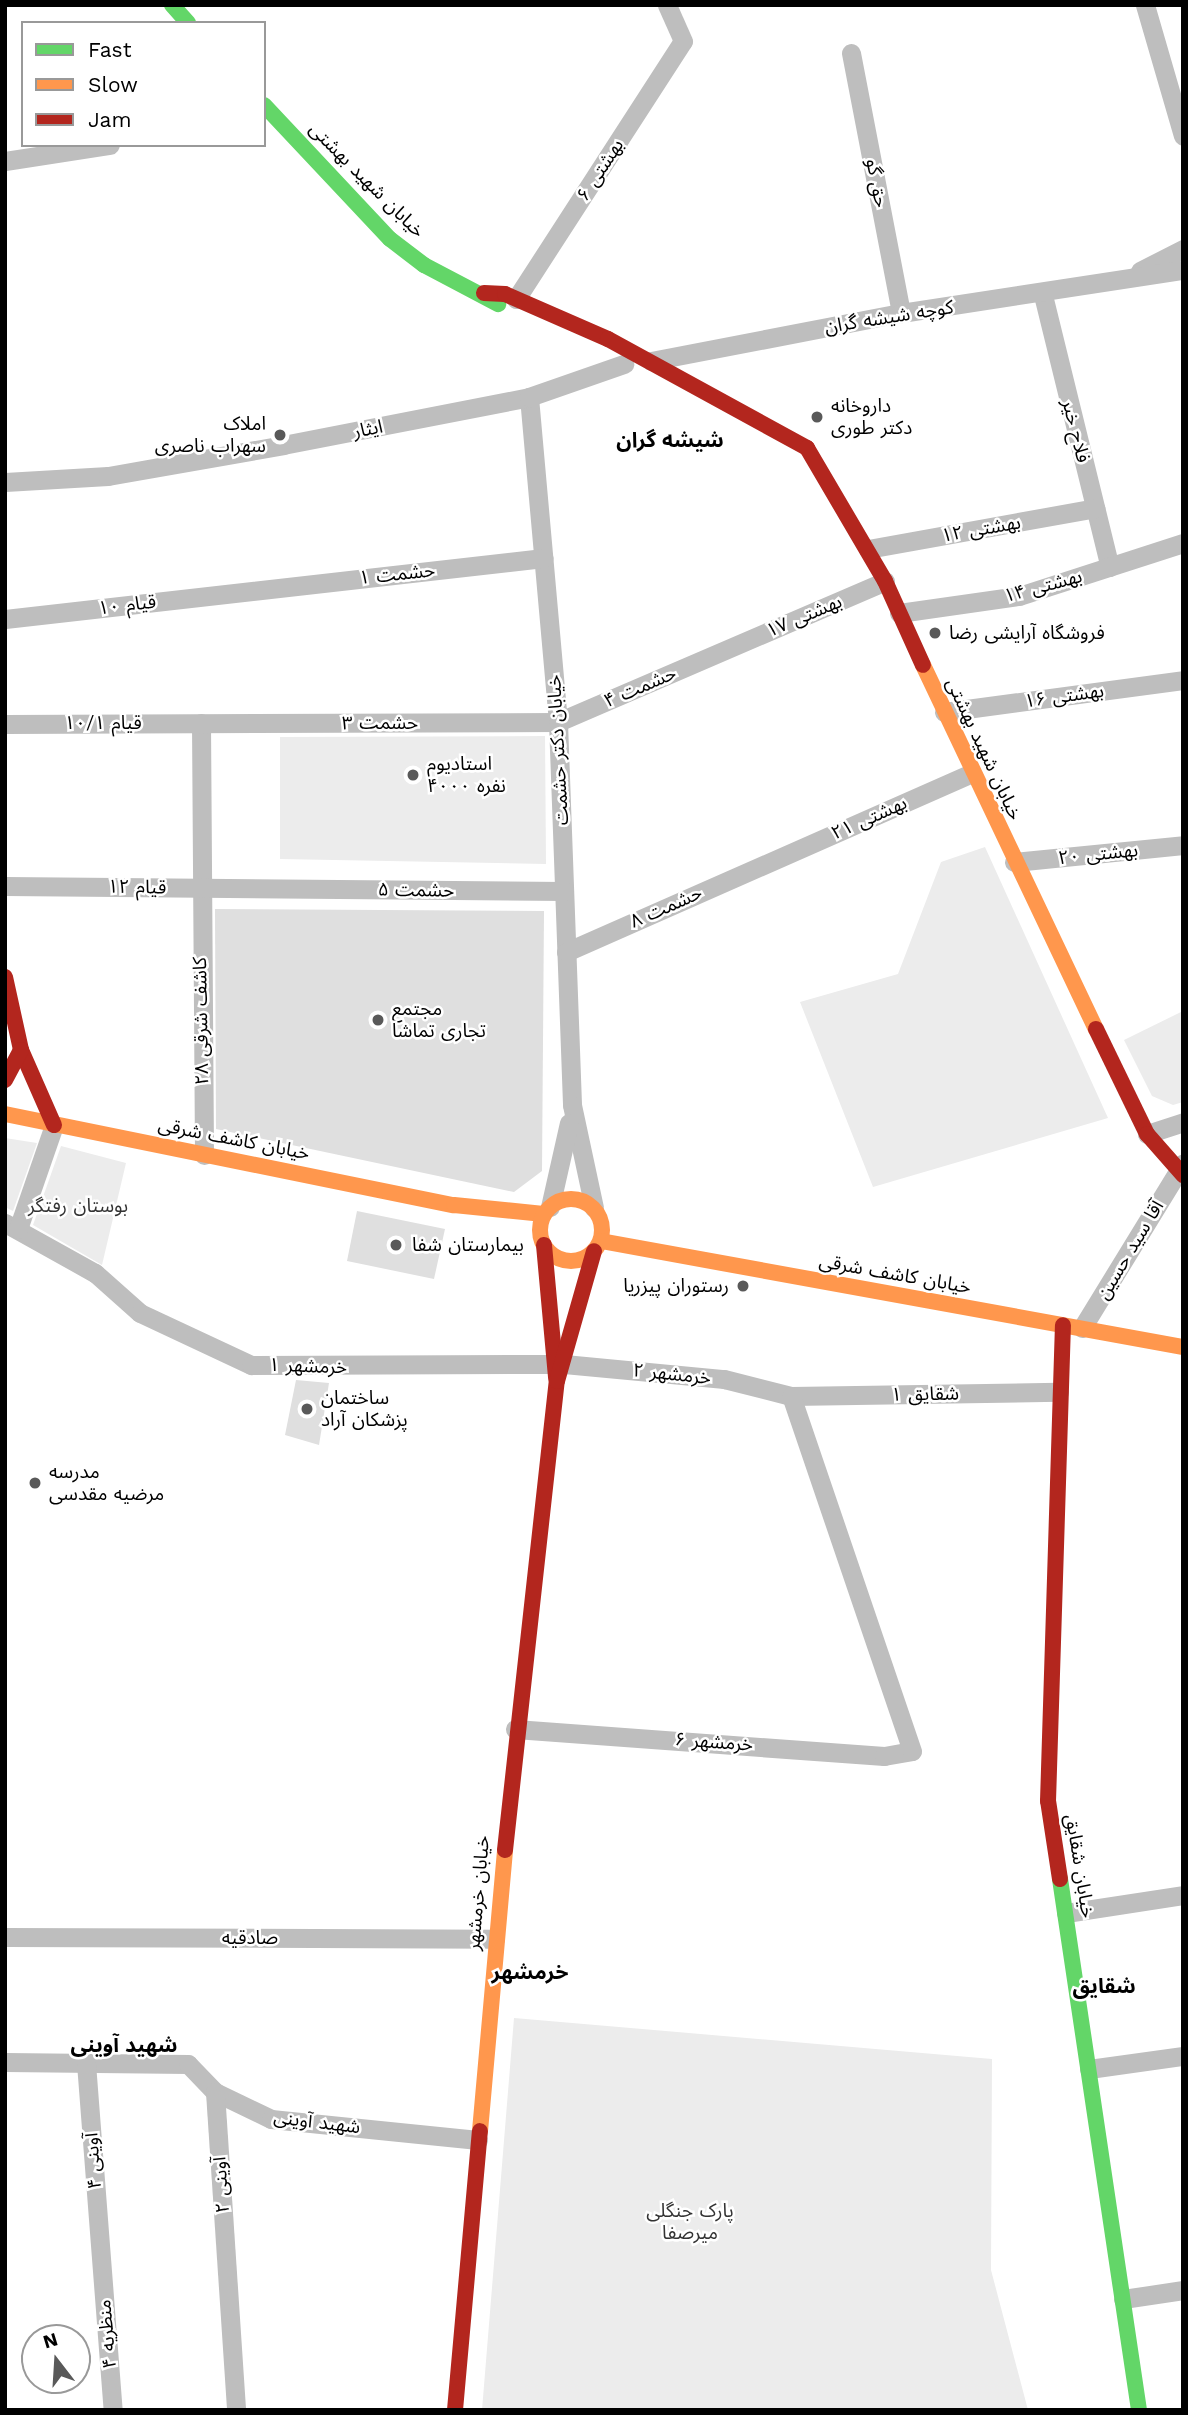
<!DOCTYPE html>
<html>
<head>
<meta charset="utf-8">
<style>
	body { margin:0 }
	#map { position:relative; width:1188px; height:2415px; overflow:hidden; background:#fff; font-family:"Work Sans","Noto Sans Arabic",sans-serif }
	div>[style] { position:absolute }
	.green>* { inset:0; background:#ececec }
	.building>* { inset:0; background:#dfdfdf }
	.street>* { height:19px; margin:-9.5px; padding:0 9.5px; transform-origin:9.5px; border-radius:9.5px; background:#bebebe }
	.fast>* { height:16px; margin:-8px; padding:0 8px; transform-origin:8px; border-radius:8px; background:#63d668 }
	.slow>* { height:16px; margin:-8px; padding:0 8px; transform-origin:8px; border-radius:8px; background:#ff974d }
	.slow>.ring { margin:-8px; padding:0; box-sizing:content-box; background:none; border:16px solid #ff974d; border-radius:50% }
	.jam>* { height:16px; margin:-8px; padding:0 8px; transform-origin:8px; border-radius:8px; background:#b3261e }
	.dots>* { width:19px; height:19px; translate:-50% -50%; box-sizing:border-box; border:4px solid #fff; border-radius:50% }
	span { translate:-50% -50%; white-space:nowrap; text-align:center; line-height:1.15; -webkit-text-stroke:5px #fff; paint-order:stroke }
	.street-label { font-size:19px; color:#000 }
	.poi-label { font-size:19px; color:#000 }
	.left { translate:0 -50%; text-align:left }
	.right { translate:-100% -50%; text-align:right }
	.park-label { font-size:19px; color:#333 }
	.neighbourhood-label { font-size:21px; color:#000; font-weight:700 }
	.frame { position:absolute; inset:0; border:7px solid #000; pointer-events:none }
	.legend { position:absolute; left:21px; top:21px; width:245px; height:126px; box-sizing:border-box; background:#fff; border:2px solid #999; margin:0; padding:9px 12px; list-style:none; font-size:21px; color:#000 }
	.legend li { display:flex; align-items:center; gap:14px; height:35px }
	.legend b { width:35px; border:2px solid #999 }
	.north { position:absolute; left:21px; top:2324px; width:70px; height:70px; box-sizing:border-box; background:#fff; border:2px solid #999; border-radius:50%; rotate:343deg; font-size:19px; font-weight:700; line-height:28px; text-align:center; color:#000 }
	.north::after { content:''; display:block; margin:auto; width:24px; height:32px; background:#595959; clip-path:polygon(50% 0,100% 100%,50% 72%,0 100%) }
</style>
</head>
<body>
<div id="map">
	<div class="green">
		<i style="clip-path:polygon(545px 736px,546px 864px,280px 859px,280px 737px)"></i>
		<i style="clip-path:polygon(985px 847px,1108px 1118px,873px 1187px,800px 1002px,898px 974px,941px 862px)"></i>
		<i style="clip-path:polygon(1183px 1011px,1183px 1102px,1173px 1105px,1152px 1096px,1124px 1040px)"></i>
		<i style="clip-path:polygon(5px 1138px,37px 1143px,13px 1211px,5px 1207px)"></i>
		<i style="clip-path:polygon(61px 1146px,126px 1163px,102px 1265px,33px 1225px)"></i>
		<i style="clip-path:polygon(514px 2018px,992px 2059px,991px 2270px,1028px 2410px,482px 2410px)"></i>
	</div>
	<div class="building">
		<i style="clip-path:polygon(215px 909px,544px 911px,542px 1171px,514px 1192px,216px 1129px)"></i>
		<i style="clip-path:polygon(357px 1211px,445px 1229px,434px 1279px,347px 1261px)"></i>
		<i style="clip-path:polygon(296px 1380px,329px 1383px,319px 1445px,285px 1435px)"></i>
	</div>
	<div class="street">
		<i style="left:1145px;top:5px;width:136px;rotate:73.8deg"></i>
		<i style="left:851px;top:53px;width:265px;rotate:79.1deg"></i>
		<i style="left:5px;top:161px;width:106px;rotate:-8.7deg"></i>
		<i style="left:1140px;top:271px;width:48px;rotate:-27.1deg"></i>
		<i style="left:1043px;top:295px;width:280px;rotate:76.2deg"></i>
		<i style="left:516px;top:299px;width:307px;rotate:-57.1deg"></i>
		<i style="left:683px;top:41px;width:39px;rotate:-114deg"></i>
		<i style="left:651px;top:361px;width:255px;rotate:-10.9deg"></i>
		<i style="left:901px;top:313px;width:285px;rotate:-8.7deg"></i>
		<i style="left:529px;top:397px;width:326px;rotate:84.9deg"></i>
		<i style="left:558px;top:722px;width:383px;rotate:87.9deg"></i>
		<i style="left:572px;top:1105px;width:105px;rotate:77.9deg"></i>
		<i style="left:5px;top:482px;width:103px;rotate:-3.3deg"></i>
		<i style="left:108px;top:476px;width:178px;rotate:-10deg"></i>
		<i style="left:283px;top:445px;width:251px;rotate:-11deg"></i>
		<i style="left:529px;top:397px;width:101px;rotate:-19.2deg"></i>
		<i style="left:868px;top:549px;width:231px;rotate:-10.2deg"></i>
		<i style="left:899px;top:613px;width:121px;rotate:-8.1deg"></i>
		<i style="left:1019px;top:596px;width:172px;rotate:-17.9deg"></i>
		<i style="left:5px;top:619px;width:542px;rotate:-6.46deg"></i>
		<i style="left:944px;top:712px;width:241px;rotate:-7.6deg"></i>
		<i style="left:201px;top:723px;width:432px;rotate:89.6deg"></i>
		<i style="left:5px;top:724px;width:553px;rotate:-0.21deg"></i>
		<i style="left:558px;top:722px;width:356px;rotate:-23.3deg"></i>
		<i style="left:1014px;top:862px;width:170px;rotate:-5.7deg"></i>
		<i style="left:5px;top:886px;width:559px;rotate:0.51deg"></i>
		<i style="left:566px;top:952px;width:443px;rotate:-23.8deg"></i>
		<i style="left:1147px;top:1134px;width:38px;rotate:-18deg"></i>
		<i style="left:550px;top:1207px;width:86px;rotate:-77.3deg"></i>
		<i style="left:5px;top:1223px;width:103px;rotate:29.1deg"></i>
		<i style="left:95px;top:1273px;width:60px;rotate:41.6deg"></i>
		<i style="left:140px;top:1313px;width:123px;rotate:25.1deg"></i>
		<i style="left:251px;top:1365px;width:313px;rotate:-0.2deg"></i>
		<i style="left:564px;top:1364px;width:161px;rotate:5.4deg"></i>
		<i style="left:724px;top:1379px;width:69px;rotate:14.2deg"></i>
		<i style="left:791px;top:1396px;width:268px;rotate:-0.9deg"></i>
		<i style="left:18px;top:1229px;width:110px;rotate:-70.9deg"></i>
		<i style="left:1082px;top:1328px;width:193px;rotate:-58.5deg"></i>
		<i style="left:515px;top:1729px;width:370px;rotate:4.2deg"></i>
		<i style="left:884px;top:1756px;width:28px;rotate:-10deg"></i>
		<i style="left:912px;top:1751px;width:375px;rotate:-108.8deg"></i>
		<i style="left:1066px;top:1913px;width:118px;rotate:-8.7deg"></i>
		<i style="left:5px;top:1937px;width:490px;rotate:0.2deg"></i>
		<i style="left:5px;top:2062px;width:183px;rotate:0.6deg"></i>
		<i style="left:188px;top:2064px;width:39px;rotate:46deg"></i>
		<i style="left:215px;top:2092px;width:62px;rotate:25.7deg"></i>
		<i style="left:271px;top:2119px;width:208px;rotate:5.8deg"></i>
		<i style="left:86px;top:2063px;width:348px;rotate:85.6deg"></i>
		<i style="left:1089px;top:2069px;width:95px;rotate:-7.9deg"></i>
		<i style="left:215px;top:2092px;width:319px;rotate:86.2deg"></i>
		<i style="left:1123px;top:2299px;width:61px;rotate:-8.5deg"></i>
	</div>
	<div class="fast">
		<i style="left:172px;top:5px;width:24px;rotate:48deg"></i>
		<i style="left:264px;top:105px;width:184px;rotate:46.8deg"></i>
		<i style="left:390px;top:239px;width:43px;rotate:37.4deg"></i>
		<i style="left:424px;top:265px;width:84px;rotate:27.8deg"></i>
		<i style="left:1060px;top:1879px;width:537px;rotate:81.54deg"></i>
	</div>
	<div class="slow">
		<i style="left:923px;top:665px;width:403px;rotate:64.6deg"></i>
		<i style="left:5px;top:1114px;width:458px;rotate:11.5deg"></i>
		<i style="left:454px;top:1205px;width:90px;rotate:5.7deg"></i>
		<i class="ring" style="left:540px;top:1199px;width:46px;height:46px"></i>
		<i style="left:601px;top:1241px;width:592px;rotate:10.32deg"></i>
		<i style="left:480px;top:2131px;width:282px;rotate:-84.9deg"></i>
	</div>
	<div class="jam">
		<i style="left:484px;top:293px;width:21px;rotate:3deg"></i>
		<i style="left:505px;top:294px;width:112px;rotate:23.6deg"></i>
		<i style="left:608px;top:339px;width:227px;rotate:28.7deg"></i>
		<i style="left:807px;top:448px;width:154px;rotate:59.6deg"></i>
		<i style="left:885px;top:581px;width:92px;rotate:65.7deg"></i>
		<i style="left:5px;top:977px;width:75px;rotate:77.6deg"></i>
		<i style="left:21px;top:1050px;width:82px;rotate:66.3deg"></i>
		<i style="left:1096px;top:1029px;width:117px;rotate:64.1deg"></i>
		<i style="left:1147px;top:1134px;width:55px;rotate:48.7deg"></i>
		<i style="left:5px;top:1080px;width:34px;rotate:-62deg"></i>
		<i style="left:544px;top:1245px;width:134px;rotate:84.8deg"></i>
		<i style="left:505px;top:1850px;width:472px;rotate:-83.7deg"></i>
		<i style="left:557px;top:1381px;width:135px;rotate:-74.1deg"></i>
		<i style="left:1060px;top:1879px;width:79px;rotate:-98.7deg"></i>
		<i style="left:1048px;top:1801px;width:476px;rotate:-88.2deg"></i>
		<i style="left:455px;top:2410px;width:280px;rotate:-84.9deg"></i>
	</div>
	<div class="dots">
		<i style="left:817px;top:417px;background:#595959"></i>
		<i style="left:280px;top:435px;background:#595959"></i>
		<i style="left:935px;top:633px;background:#595959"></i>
		<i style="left:413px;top:775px;background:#595959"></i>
		<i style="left:378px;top:1020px;background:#595959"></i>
		<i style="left:396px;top:1245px;background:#595959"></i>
		<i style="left:743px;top:1286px;background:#595959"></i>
		<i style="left:307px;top:1409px;background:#595959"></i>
		<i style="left:35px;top:1483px;background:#595959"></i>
	</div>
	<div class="street-label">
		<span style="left:600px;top:170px;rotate:-57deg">بهشتی ۶</span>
		<span style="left:367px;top:180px;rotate:45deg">خیابان شهید بهشتی</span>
		<span style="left:877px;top:183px;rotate:79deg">حق گو</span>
		<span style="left:889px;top:317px;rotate:-9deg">کوچه شیشه گران</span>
		<span style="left:368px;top:429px;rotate:-11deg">ایثار</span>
		<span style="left:1076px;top:431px;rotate:76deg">فلاح خیر</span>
		<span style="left:981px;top:529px;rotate:-10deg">بهشتی ۱۲</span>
		<span style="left:397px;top:574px;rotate:-6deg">حشمت ۱</span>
		<span style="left:1043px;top:586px;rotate:-15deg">بهشتی ۱۴</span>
		<span style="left:127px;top:605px;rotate:-7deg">قیام ۱۰</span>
		<span style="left:804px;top:616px;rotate:-23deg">بهشتی ۱۷</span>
		<span style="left:640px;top:687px;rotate:-23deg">حشمت ۴</span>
		<span style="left:1064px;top:696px;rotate:-8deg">بهشتی ۱۶</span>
		<span style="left:103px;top:723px">قیام ۱۰/۱</span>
		<span style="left:380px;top:723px">حشمت ۳</span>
		<span style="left:984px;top:749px;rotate:65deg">خیابان شهید بهشتی</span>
		<span style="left:558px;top:750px;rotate:-93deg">خیابان دکتر حشمت</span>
		<span style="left:869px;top:818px;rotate:-24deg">بهشتی ۲۱</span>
		<span style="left:1098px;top:854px;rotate:-6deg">بهشتی ۲۰</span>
		<span style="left:137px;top:887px;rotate:1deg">قیام ۱۲</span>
		<span style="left:416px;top:890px;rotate:1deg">حشمت ۵</span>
		<span style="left:666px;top:907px;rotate:-24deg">حشمت ۸</span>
		<span style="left:201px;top:1021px;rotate:-91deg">کاشف شرقی ۲۸</span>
		<span style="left:234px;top:1139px;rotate:11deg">خیابان کاشف شرقی</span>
		<span style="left:1130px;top:1250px;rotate:-59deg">آقا سید حسین</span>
		<span style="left:895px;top:1274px;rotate:10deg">خیابان کاشف شرقی</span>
		<span style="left:308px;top:1366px;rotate:2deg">خرمشهر ۱</span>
		<span style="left:672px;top:1374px;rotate:6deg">خرمشهر ۲</span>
		<span style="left:925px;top:1394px;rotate:-1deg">شقایق ۱</span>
		<span style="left:714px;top:1742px;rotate:4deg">خرمشهر ۶</span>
		<span style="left:1080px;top:1866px;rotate:81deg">خیابان شقایق</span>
		<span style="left:478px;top:1893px;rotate:-85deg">خیابان خرمشهر</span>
		<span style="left:250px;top:1938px">صادقیه</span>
		<span style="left:317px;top:2122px;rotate:7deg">شهید آوینی</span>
		<span style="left:93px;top:2161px;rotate:-94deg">آوینی ۴</span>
		<span style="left:221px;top:2185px;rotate:-94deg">آوینی ۲</span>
		<span style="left:107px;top:2334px;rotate:-95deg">منظریه ۴</span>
	</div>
	<div class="poi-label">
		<span class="left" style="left:831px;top:417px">داروخانه<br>دکتر طوری</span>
		<span class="right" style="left:266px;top:435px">املاک<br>سهراب ناصری</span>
		<span class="left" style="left:949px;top:633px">فروشگاه آرایشی رضا</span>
		<span class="left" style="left:427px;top:775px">استادیوم<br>۴۰۰۰ نفره</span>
		<span class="left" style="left:392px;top:1020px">مجتمع<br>تجاری تماشا</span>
		<span class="left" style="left:412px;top:1245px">بیمارستان شفا</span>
		<span class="right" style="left:729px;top:1286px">رستوران پیزریا</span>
		<span class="left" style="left:321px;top:1409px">ساختمان<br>پزشکان آراد</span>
		<span class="left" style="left:49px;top:1483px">مدرسه<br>مرضیه مقدسی</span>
	</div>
	<div class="park-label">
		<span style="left:78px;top:1206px">بوستان رفتگر</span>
		<span style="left:690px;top:2222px">پارک جنگلی<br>میرصفا</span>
	</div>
	<div class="neighbourhood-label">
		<span style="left:670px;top:440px">شیشه گران</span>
		<span style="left:530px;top:1972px">خرمشهر</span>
		<span style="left:1104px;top:1986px">شقایق</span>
		<span style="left:124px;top:2045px">شهید آوینی</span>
	</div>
	<div class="frame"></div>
	<ul class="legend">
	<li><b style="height:9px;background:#63d668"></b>Fast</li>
	<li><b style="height:9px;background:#ff974d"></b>Slow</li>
	<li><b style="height:9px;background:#b3261e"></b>Jam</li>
	</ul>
	<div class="north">N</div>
</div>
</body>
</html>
